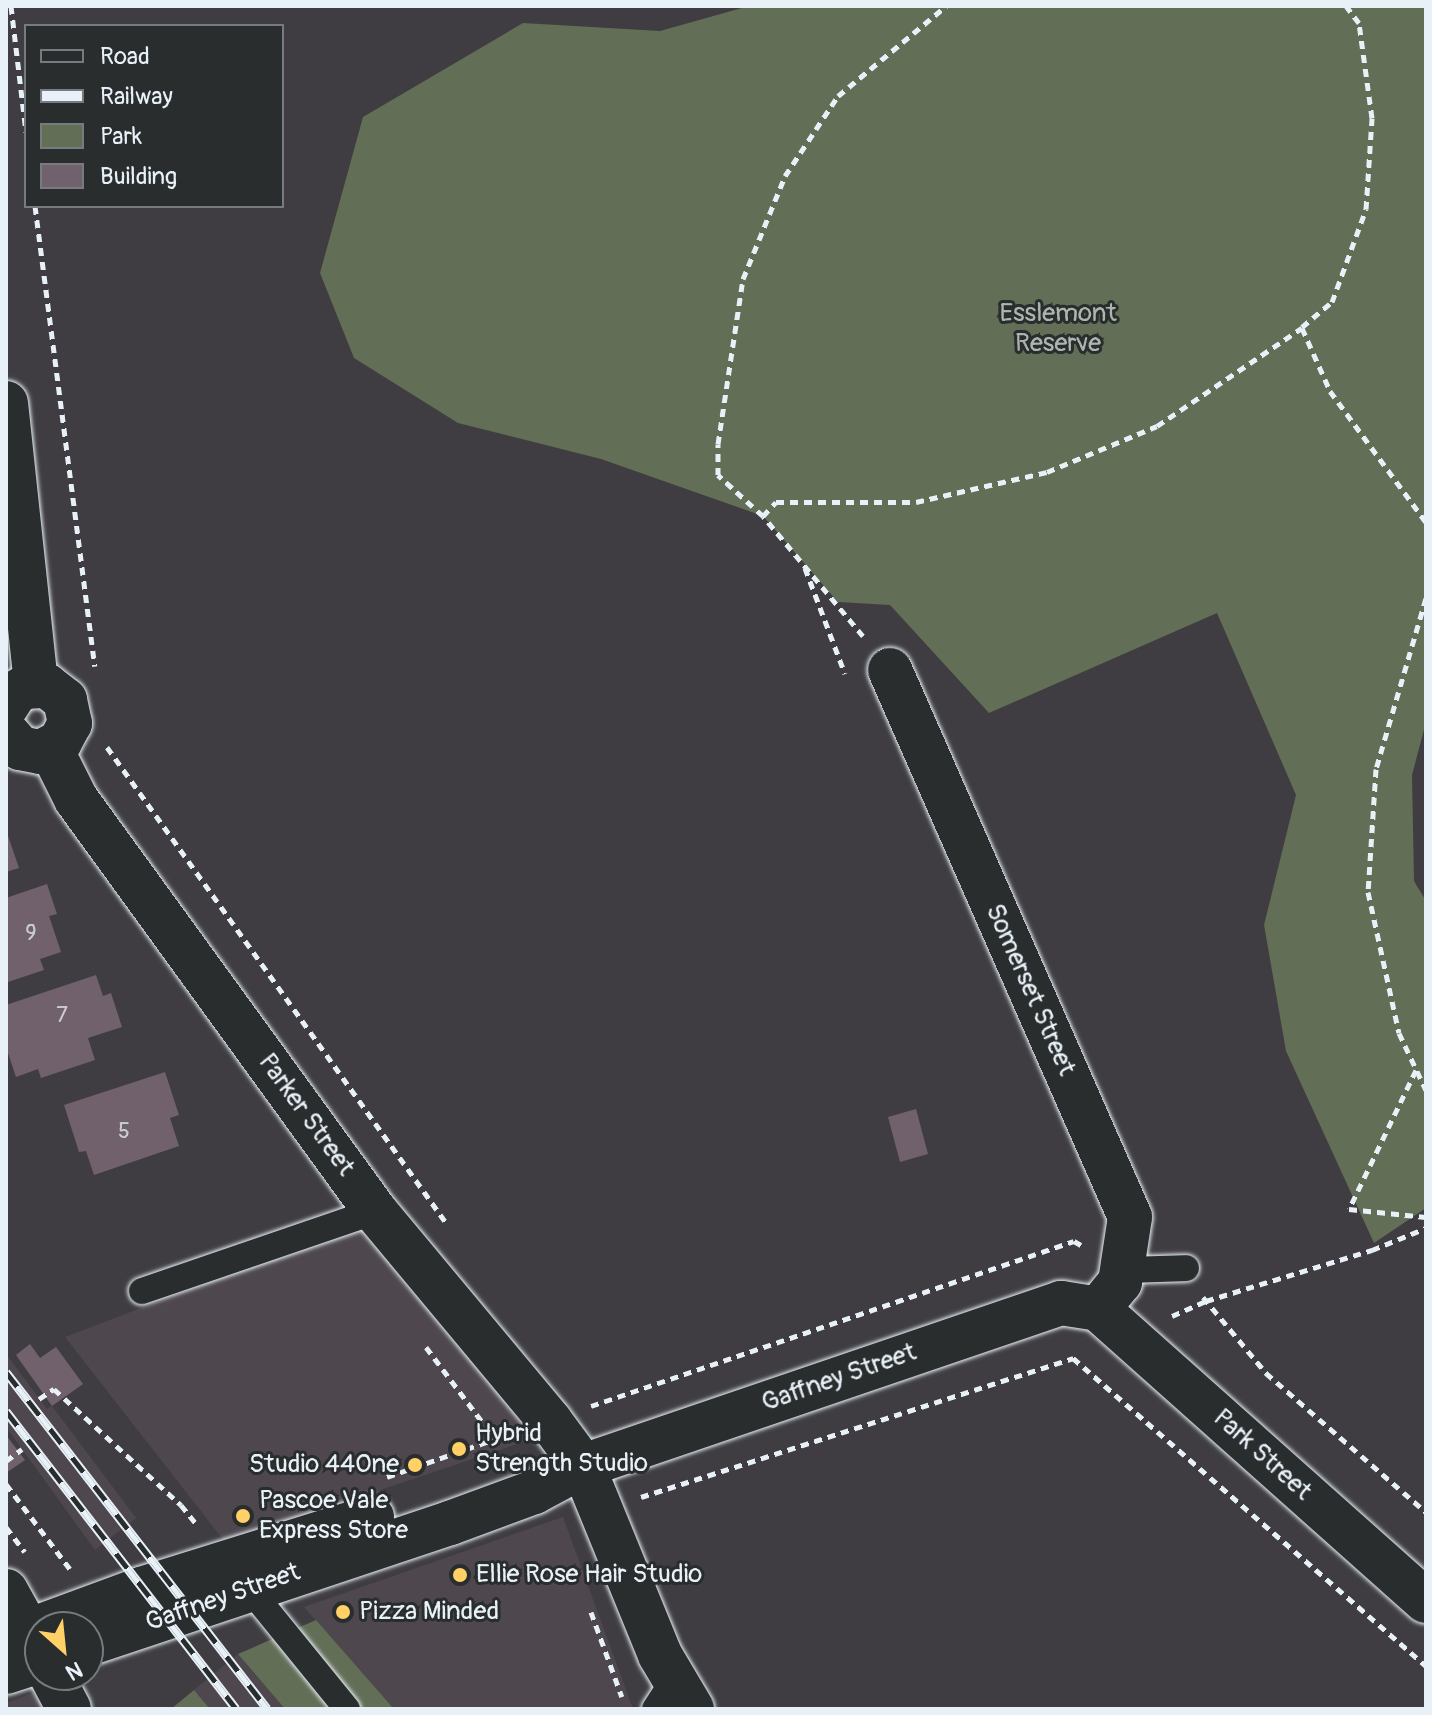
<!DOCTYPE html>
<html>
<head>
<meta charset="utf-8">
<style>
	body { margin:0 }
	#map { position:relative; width:1432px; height:1715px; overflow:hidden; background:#3f3d41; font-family:Pangolin,sans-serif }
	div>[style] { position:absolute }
	.built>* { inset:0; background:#4e484e }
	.green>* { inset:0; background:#626e55 }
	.building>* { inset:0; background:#71616c }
	.path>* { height:5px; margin-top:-2.5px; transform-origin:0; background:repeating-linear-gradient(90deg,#e8f1f8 0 8px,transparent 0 14px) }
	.roads { filter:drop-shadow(0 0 2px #e8f1f8) drop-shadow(0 0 2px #e8f1f8) }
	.lane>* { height:26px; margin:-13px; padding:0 13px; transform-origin:13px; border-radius:13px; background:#2a2d2e }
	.street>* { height:44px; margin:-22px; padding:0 22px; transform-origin:22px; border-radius:22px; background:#2a2d2e }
	.secondary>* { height:44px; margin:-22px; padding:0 22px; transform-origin:22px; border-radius:22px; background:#2a2d2e }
	.rail>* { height:9px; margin-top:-4.5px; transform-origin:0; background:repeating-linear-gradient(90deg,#2a2d2e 0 18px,#e8f1f8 0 36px); box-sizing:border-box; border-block:2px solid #e8f1f8 }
	.dots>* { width:22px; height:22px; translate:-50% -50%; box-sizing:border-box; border:4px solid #2a2d2e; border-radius:50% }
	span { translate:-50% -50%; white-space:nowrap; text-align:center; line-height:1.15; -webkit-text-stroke:6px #2a2d2e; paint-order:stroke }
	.number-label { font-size:22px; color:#cacdd5 }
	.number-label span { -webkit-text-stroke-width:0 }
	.park-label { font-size:26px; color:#acb6af }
	.street-label { font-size:26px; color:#e8f1f8 }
	.poi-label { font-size:26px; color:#e8f1f8 }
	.left { translate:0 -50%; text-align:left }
	.right { translate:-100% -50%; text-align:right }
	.frame { position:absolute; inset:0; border:8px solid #e8f1f8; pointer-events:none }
	.legend { position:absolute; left:24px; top:24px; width:260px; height:184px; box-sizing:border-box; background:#2a2d2e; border:2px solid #767b7f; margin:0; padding:10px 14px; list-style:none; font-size:24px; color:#e8f1f8 }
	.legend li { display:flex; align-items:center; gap:16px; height:40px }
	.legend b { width:40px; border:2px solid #767b7f }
	.north { position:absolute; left:24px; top:1611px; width:80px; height:80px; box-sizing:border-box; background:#2a2d2e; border:2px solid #767b7f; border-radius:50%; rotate:153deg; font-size:22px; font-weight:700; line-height:32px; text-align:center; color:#e8f1f8 }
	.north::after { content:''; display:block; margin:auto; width:28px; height:36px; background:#ffd166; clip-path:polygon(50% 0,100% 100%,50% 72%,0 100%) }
</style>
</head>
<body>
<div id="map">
	<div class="built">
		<i style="clip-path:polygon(372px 1220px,532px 1439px,225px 1542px,65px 1337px)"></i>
		<i style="clip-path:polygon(6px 1354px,47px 1409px,52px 1406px,136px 1518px,95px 1550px,6px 1427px)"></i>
		<i style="clip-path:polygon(563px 1517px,633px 1709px,394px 1709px,304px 1607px)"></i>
		<i style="clip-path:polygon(238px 1654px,285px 1709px,210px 1709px,194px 1690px)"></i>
		<i style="clip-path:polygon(33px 1693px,46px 1709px,6px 1709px,6px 1703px)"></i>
	</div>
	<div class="green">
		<i style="clip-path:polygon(749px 6px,1426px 6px,1426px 722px,1412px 775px,1414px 881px,1426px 901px,1426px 1208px,1374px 1243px,1286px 1051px,1264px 925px,1296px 795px,1217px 613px,989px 713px,890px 605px,838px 602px,763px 516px,601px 459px,458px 423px,354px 358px,320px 273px,363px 117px,523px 23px,660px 31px)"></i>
		<i style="clip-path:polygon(316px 1620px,394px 1709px,285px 1709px,238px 1654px)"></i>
		<i style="clip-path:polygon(194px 1690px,210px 1709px,171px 1709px)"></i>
	</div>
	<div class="building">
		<i style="clip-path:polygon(6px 830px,19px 868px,6px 872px)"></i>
		<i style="clip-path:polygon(47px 884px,57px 914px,49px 916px,61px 952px,40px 959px,44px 970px,8px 982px,6px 898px)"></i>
		<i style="clip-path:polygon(96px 975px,103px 996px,111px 993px,122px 1027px,88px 1038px,95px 1060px,41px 1078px,38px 1069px,16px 1077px,6px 1047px,6px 1005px)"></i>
		<i style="clip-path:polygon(165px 1072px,179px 1115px,170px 1118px,179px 1146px,94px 1175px,86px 1151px,79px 1152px,64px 1105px)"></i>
		<i style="clip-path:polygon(916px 1109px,928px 1154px,900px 1162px,888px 1117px)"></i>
		<i style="clip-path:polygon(30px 1344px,40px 1358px,56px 1347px,83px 1384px,52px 1406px,16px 1355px)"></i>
		<i style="clip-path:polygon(6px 1435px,25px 1460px,6px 1473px)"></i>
	</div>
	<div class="path">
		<i style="left:11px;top:6px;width:127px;rotate:83.2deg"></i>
		<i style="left:35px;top:206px;width:464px;rotate:82.6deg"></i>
		<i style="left:1302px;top:327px;width:39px;rotate:-40deg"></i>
		<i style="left:1332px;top:302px;width:99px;rotate:-69.9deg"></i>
		<i style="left:1366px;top:209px;width:91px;rotate:-86.2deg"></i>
		<i style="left:1372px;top:118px;width:96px;rotate:-97.8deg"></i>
		<i style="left:1359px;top:23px;width:21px;rotate:-127deg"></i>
		<i style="left:763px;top:516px;width:19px;rotate:-47deg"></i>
		<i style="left:776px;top:502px;width:140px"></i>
		<i style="left:916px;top:502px;width:134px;rotate:-12.9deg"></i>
		<i style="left:1047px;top:472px;width:119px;rotate:-22.7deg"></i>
		<i style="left:1157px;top:426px;width:175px;rotate:-34.1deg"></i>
		<i style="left:1302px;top:328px;width:69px;rotate:66deg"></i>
		<i style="left:1330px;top:391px;width:162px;rotate:53.8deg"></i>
		<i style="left:805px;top:568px;width:113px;rotate:69.3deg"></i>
		<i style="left:1426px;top:598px;width:178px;rotate:106.3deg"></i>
		<i style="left:1376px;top:769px;width:123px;rotate:93.7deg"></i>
		<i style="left:1368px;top:892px;width:144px;rotate:77.6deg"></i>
		<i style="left:1399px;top:1033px;width:63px;rotate:64.7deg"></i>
		<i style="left:863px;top:636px;width:156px;rotate:-129.8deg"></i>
		<i style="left:763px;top:516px;width:61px;rotate:-137.7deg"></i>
		<i style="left:718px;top:475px;width:31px;rotate:-90deg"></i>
		<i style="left:718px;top:444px;width:167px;rotate:-81.4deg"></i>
		<i style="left:743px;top:279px;width:111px;rotate:-67.8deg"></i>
		<i style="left:785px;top:176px;width:96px;rotate:-56.5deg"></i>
		<i style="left:838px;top:96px;width:141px;rotate:-39.8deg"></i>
		<i style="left:107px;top:747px;width:586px;rotate:54.52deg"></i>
		<i style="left:1416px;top:1070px;width:154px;rotate:115.7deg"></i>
		<i style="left:1349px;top:1209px;width:77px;rotate:5.9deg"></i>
		<i style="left:1203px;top:1297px;width:99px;rotate:50.3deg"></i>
		<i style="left:1266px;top:1373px;width:212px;rotate:41deg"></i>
		<i style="left:1172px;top:1316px;width:37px;rotate:-24deg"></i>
		<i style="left:1206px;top:1301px;width:174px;rotate:-17.1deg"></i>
		<i style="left:1372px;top:1250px;width:58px;rotate:-22.2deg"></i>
		<i style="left:426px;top:1347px;width:115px;rotate:53.1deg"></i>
		<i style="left:39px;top:1399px;width:18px;rotate:-34deg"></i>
		<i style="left:54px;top:1389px;width:172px;rotate:42.4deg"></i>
		<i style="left:181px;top:1505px;width:26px;rotate:51deg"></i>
		<i style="left:591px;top:1406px;width:510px;rotate:-18.86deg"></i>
		<i style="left:1074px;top:1241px;width:8px;rotate:30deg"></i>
		<i style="left:6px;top:1461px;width:20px;rotate:-37deg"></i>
		<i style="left:387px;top:1477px;width:126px;rotate:-19.4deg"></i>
		<i style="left:6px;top:1484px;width:106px;rotate:53deg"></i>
		<i style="left:641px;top:1497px;width:454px;rotate:-17.8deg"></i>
		<i style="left:1073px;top:1358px;width:468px;rotate:41.1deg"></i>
		<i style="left:6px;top:1527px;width:31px;rotate:53deg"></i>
		<i style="left:591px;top:1612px;width:90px;rotate:70deg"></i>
	</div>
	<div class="roads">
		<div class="lane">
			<i style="left:1124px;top:1270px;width:62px;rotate:-1.8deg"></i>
			<i style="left:142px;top:1291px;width:246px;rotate:-18.9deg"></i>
			<i style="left:243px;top:1581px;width:165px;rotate:50.9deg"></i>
			<i style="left:655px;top:1709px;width:33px;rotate:-57deg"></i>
		</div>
		<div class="street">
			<i style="left:6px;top:403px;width:284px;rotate:83.9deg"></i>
			<i style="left:890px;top:670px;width:597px;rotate:66.31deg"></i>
			<i style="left:1130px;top:1217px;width:66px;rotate:98.7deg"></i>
			<i style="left:1120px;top:1282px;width:35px;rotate:129deg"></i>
			<i style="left:6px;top:707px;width:17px;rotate:-57deg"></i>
			<i style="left:15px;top:693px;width:12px;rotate:-31deg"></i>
			<i style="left:25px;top:687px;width:22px;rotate:-3deg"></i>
			<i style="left:47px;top:686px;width:23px;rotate:38deg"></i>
			<i style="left:65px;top:700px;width:24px;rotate:78deg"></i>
			<i style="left:70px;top:723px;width:21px;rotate:118deg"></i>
			<i style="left:60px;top:742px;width:22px;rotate:153deg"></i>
			<i style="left:40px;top:752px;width:20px;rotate:-169deg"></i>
			<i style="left:20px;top:748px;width:21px;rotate:-131deg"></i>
			<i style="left:51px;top:749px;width:56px;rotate:63.4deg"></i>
			<i style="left:76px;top:799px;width:509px;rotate:54.03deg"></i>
			<i style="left:375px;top:1211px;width:273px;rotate:50.2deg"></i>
			<i style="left:550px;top:1421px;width:56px;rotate:53.7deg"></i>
			<i style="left:583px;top:1466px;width:204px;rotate:67.8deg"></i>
			<i style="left:660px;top:1655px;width:63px;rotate:59.3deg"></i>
			<i style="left:6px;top:1591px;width:70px;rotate:60.9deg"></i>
			<i style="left:51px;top:1675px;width:38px;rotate:62deg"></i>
		</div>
		<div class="secondary">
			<i style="left:6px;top:1639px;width:144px;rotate:-20.3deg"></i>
			<i style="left:141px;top:1589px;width:242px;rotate:-17.3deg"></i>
			<i style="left:88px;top:1644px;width:382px;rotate:-18.5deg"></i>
			<i style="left:450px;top:1523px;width:90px;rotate:-20.3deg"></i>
			<i style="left:534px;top:1492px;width:55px;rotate:-28deg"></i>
			<i style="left:583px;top:1466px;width:505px;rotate:-18.83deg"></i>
			<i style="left:1061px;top:1303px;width:37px;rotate:9deg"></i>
			<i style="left:1098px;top:1309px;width:439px;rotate:41.7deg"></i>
			<i style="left:6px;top:1672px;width:36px;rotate:-18deg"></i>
		</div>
	</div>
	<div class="rail">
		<i style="left:6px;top:1372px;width:426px;rotate:52.2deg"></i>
		<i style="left:6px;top:1411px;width:376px;rotate:52.3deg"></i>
	</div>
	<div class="dots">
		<i style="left:459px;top:1449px;background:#ffd166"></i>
		<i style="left:415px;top:1465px;background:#ffd166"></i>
		<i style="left:243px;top:1516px;background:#ffd166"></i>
		<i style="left:460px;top:1575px;background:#ffd166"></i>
		<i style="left:343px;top:1612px;background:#ffd166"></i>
	</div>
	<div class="number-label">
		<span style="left:31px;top:934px">9</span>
		<span style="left:62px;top:1016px">7</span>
		<span style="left:124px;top:1132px">5</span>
	</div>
	<div class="park-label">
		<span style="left:1058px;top:329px">Esslemont<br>Reserve</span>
	</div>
	<div class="street-label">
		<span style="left:1030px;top:990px;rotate:66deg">Somerset Street</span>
		<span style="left:306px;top:1115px;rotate:54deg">Parker Street</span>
		<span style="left:839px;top:1378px;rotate:-19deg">Gaffney Street</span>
		<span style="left:1262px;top:1455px;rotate:42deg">Park Street</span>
		<span style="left:223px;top:1598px;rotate:-19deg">Gaffney Street</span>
	</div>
	<div class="poi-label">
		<span class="left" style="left:475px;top:1449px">Hybrid<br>Strength Studio</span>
		<span class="right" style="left:399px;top:1465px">Studio 44One</span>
		<span class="left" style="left:259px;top:1516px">Pascoe Vale<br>Express Store</span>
		<span class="left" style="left:476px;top:1575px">Ellie Rose Hair Studio</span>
		<span class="left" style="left:359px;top:1612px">Pizza Minded</span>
	</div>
	<div class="frame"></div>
	<ul class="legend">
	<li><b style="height:10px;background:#2a2d2e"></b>Road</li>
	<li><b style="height:10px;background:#e8f1f8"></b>Railway</li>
	<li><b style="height:22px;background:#626e55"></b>Park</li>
	<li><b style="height:22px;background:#71616c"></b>Building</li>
	</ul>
	<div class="north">N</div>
</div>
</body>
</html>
